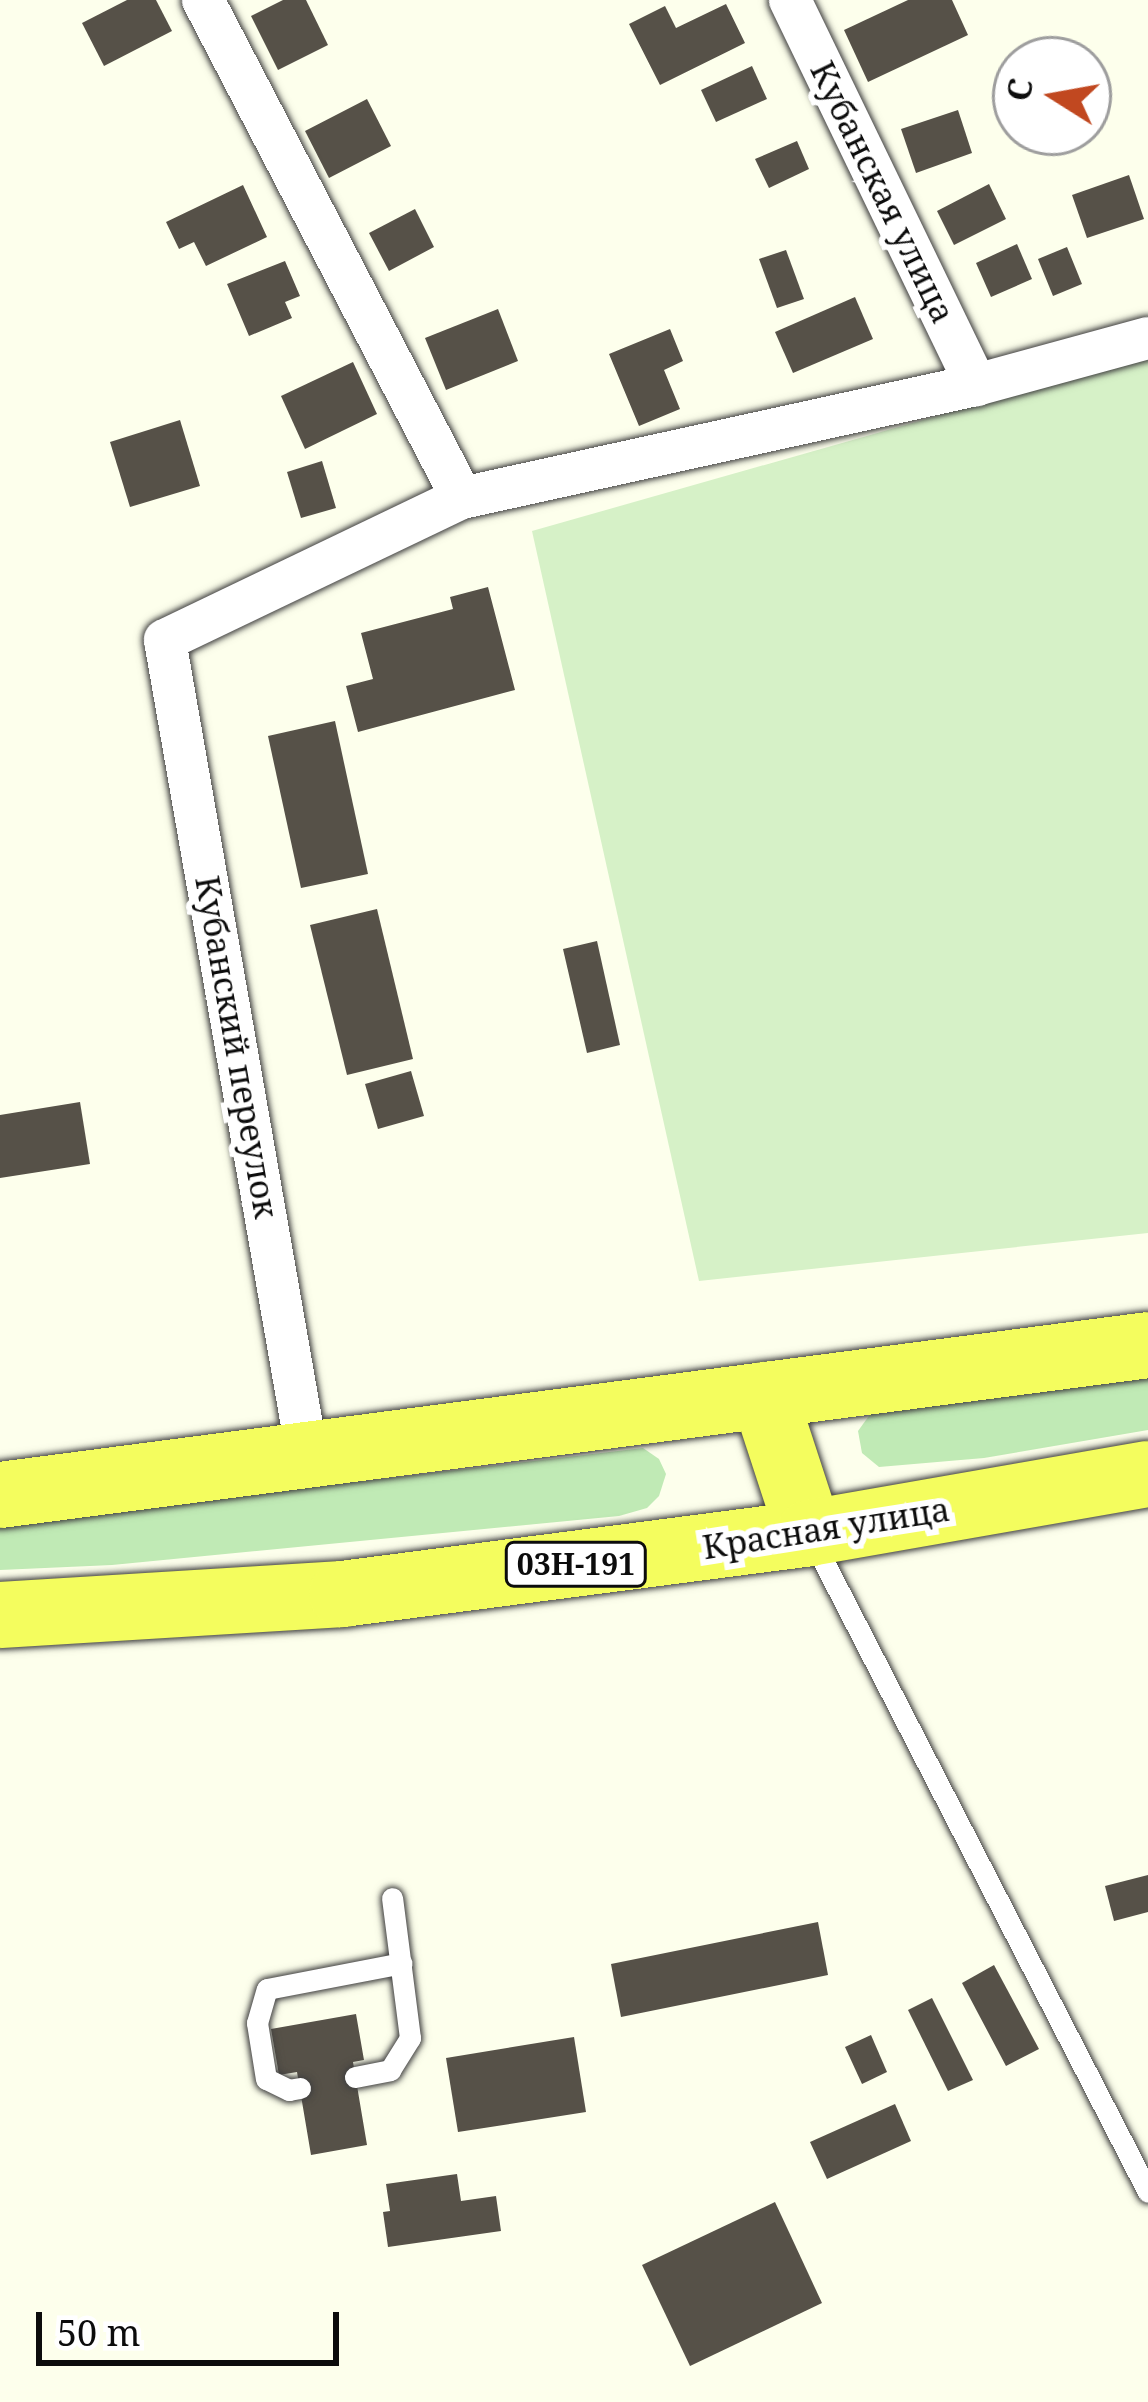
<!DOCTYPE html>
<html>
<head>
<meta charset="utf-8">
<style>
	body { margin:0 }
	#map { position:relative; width:1148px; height:2402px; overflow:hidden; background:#fdffec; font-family:"Noto Serif",serif }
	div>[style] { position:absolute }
	.green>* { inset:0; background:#c0eab5 }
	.pitch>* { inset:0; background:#d6f1c7 }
	.building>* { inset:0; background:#565148 }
	.roads { filter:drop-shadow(0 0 3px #3f3f3f) drop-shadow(0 0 3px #3f3f3f) }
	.service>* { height:21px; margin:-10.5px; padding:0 10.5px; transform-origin:10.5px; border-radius:10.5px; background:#fff }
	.minor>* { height:42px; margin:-21px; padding:0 21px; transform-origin:21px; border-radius:21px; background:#fff }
	.primary>* { height:66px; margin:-33px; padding:0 33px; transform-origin:33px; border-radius:33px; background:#f4fd5e }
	span { translate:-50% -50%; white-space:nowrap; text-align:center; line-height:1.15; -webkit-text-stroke:12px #fff; paint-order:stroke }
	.shield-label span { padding:3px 9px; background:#fff; border:3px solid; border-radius:9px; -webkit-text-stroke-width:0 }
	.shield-label { font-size:30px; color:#0c0c0c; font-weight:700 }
	.street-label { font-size:33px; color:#0c0c0c }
	.north { position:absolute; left:992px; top:36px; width:120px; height:120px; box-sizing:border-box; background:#fff; border:3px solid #9e9e9e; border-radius:50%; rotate:281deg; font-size:33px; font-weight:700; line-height:48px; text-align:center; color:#0c0c0c }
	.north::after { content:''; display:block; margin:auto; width:42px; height:54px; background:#c14820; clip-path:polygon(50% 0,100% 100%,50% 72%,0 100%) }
	.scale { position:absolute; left:36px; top:2312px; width:303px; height:54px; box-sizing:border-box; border:6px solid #0c0c0c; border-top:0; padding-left:15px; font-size:36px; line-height:42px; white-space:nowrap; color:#0c0c0c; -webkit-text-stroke:9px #fff; paint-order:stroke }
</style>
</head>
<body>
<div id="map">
	<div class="green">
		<i style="clip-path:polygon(1148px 1367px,1148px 1430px,984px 1458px,879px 1467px,862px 1453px,858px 1431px,871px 1413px)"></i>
		<i style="clip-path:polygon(643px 1448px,659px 1459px,666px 1474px,659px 1496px,647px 1508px,619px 1516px,112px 1565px,0 1570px,0 1524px)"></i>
	</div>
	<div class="pitch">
		<i style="clip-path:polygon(1148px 356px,1148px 1233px,699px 1281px,532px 531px)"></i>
	</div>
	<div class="building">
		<i style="clip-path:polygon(127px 0,156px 0,172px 31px,104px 66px,82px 23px)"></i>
		<i style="clip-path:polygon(283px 0,306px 0,328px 45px,278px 70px,251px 16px)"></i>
		<i style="clip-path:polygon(908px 0,952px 0,968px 35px,868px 82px,844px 30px)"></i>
		<i style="clip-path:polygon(726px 4px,745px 43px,660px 85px,629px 24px,665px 6px,676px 28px)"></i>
		<i style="clip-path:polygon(752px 66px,767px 99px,716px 122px,701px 90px)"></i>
		<i style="clip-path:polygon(367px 99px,391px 146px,329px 178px,305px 131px)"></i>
		<i style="clip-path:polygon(958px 110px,972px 153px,916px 173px,901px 129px)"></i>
		<i style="clip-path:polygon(797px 141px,809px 169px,769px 188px,755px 159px)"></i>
		<i style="clip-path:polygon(1129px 175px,1144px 219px,1087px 238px,1072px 195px)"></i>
		<i style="clip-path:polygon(989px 184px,1006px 219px,954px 245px,937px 211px)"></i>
		<i style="clip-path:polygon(243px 185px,267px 237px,206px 266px,194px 242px,179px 249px,166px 222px)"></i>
		<i style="clip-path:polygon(415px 209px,434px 247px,389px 271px,369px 233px)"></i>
		<i style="clip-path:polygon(1017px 244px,1032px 279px,991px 297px,976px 263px)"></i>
		<i style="clip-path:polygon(1067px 247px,1082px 284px,1053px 296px,1038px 259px)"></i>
		<i style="clip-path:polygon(786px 250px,804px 299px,777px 308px,759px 259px)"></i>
		<i style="clip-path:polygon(285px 261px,300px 296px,285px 302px,292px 318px,249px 336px,227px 284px)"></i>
		<i style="clip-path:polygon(855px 297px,873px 339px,793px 373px,775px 332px)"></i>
		<i style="clip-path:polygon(498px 309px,518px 361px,446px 390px,425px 338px)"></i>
		<i style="clip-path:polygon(670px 329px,683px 361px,664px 370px,680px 409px,639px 426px,609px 354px)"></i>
		<i style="clip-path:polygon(353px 362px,377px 414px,305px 449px,281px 396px)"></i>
		<i style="clip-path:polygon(180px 420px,200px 486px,130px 507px,110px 442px)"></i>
		<i style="clip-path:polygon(322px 461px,336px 508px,301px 518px,287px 472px)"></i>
		<i style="clip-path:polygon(488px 587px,515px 690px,358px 732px,346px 686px,373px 679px,361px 633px,453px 609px,450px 597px)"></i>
		<i style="clip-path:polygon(335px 721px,368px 874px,301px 888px,268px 736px)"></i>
		<i style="clip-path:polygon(377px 909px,413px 1059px,347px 1075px,310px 925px)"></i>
		<i style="clip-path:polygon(597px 941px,620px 1045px,587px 1053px,563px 949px)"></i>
		<i style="clip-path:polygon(411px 1071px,424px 1116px,378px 1129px,365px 1084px)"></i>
		<i style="clip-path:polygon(80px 1102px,90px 1164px,0 1178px,0 1115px)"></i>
		<i style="clip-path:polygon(1148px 1875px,1148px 1912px,1114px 1921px,1105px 1886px)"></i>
		<i style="clip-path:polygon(818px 1922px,828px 1975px,621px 2017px,611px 1964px)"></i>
		<i style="clip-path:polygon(994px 1965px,1039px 2049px,1006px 2066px,962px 1983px)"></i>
		<i style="clip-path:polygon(932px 1998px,973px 2080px,948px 2091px,908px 2010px)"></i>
		<i style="clip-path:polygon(356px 2014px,364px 2060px,353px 2062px,367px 2145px,311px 2155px,297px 2072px,279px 2075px,271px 2029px)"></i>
		<i style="clip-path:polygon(871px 2035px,887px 2072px,862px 2084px,845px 2047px)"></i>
		<i style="clip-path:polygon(574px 2037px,586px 2112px,458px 2132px,446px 2058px)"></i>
		<i style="clip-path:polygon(895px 2104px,911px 2141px,827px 2179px,810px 2142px)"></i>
		<i style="clip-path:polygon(457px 2174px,461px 2201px,496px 2196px,501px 2231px,388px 2247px,383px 2212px,390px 2211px,386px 2184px)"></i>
		<i style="clip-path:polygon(775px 2202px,822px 2303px,690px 2366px,642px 2265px)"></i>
	</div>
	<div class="roads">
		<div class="service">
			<i style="left:812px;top:1539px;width:734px;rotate:62.77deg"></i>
			<i style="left:355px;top:2077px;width:36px;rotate:-11deg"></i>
			<i style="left:390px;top:2070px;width:38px;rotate:-58deg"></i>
			<i style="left:410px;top:2038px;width:141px;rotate:-97.3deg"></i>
			<i style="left:300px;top:2088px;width:11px;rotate:170deg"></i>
			<i style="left:289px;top:2090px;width:25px;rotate:-154deg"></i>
			<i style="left:266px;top:2079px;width:57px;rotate:-99.1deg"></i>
			<i style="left:257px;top:2023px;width:35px;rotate:-74deg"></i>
			<i style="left:267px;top:1989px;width:137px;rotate:-10.9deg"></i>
		</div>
		<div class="minor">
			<i style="left:203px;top:0;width:561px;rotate:62.52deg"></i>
			<i style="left:790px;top:0;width:428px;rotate:64.2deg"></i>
			<i style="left:307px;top:1454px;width:826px;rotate:-99.9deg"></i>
			<i style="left:165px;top:640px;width:329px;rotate:-25.6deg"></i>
			<i style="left:462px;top:498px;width:526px;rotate:-12.4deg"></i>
			<i style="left:976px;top:385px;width:178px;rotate:-15.3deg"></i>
		</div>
		<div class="primary">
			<i style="left:764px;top:1395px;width:145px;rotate:71.9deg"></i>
			<i style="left:0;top:1495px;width:1158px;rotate:-7.44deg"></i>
			<i style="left:0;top:1615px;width:343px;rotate:-3.5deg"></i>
			<i style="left:342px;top:1594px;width:471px;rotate:-7.4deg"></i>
			<i style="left:809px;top:1533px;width:344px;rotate:-9.9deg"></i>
		</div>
	</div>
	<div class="shield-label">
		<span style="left:576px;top:1564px">03Н-191</span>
	</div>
	<div class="street-label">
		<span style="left:883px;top:192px;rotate:64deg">Кубанская улица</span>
		<span style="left:237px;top:1047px;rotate:80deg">Кубанский переулок</span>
		<span style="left:826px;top:1528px;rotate:-9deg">Красная улица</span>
	</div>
	<div class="north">С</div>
	<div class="scale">50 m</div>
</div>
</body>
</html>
